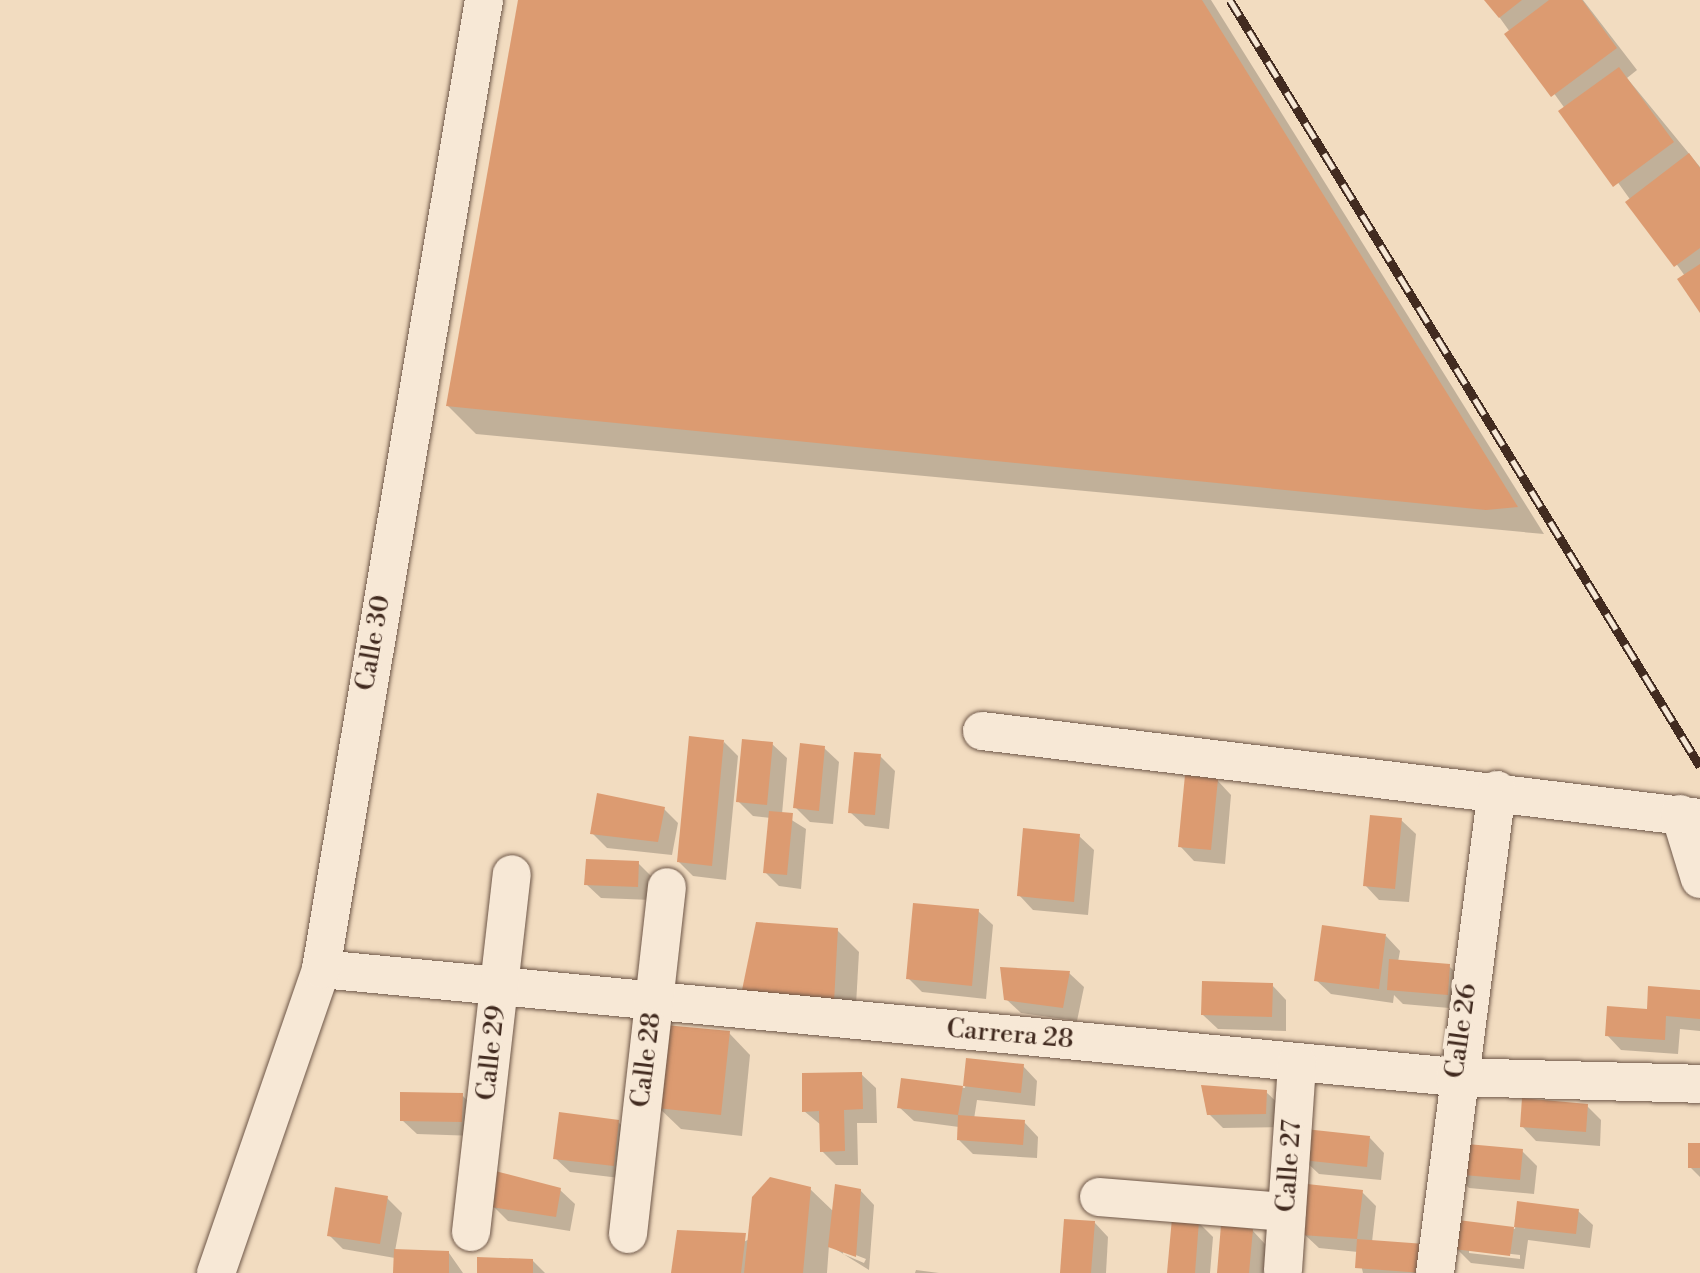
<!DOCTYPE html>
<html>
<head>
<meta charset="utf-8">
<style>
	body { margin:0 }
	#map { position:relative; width:1700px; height:1273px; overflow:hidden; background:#f2dcc0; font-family:"Libre Bodoni",serif }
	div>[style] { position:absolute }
	.shadow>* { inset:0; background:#0003 }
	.building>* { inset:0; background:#dc9b71 }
	.roads { filter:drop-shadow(0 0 2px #6e5748) drop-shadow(0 0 2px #6e5748) }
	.minor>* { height:38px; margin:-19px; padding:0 19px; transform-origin:19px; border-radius:19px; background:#f7e8d6 }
	.rail>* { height:9px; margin-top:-4.5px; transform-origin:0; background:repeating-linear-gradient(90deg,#f7e8d6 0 18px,#422b20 0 36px); box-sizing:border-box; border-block:2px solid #422b20 }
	span { translate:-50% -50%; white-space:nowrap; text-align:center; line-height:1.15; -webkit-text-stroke:8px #f7e8d6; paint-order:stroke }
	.street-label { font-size:26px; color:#422b20 }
</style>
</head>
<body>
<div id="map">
	<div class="shadow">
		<i style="clip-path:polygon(520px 0,1211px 0,1544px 534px,476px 434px,448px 406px)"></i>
		<i style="clip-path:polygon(1487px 0,1583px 0,1637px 70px,1627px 78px,1700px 167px,1700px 310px,1685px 276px)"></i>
		<i style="clip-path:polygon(724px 742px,738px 756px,726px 880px,693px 876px,679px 862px)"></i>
		<i style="clip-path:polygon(772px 744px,787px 758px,782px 814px,806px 829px,801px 889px,779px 886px,765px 872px,771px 818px,753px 816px,738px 801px)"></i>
		<i style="clip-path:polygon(824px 748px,839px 762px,833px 824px,810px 822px,795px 807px)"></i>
		<i style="clip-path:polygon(880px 756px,895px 771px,889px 829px,865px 826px,850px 812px)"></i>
		<i style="clip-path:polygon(1217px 780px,1231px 795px,1225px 864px,1194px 861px,1180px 846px)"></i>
		<i style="clip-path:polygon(664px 809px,678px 823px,672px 855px,607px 848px,592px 833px)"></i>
		<i style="clip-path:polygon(1401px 820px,1416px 834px,1409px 902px,1379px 900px,1365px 885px)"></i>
		<i style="clip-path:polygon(1079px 836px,1094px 850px,1088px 915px,1033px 910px,1019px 895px)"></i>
		<i style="clip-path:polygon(638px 863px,653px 878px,652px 900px,601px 898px,586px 884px)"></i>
		<i style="clip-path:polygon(978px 911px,993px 925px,986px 999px,922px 992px,908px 978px)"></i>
		<i style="clip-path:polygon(837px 930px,859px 952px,855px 1023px,825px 1028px)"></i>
		<i style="clip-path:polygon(1386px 936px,1400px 951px,1398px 962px,1449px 966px,1464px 981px,1461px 1009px,1403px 1004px,1394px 995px,1393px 1003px,1331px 994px,1316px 980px)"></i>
		<i style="clip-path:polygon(1069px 973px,1084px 987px,1077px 1021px,1021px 1013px,1006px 999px)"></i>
		<i style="clip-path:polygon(1272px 985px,1286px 1000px,1286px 1031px,1218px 1029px,1203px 1015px)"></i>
		<i style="clip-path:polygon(1700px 992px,1700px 1031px,1680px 1029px,1678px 1054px,1621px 1050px,1607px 1035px)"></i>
		<i style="clip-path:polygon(729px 1033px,750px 1055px,742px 1136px,681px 1129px,659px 1108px)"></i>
		<i style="clip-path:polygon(968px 1061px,1023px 1066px,1037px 1081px,1035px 1106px,977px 1100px,974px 1119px,1024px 1122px,1038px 1137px,1037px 1158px,973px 1154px,959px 1140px,959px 1127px,914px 1121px,899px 1107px,902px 1080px,965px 1088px)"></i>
		<i style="clip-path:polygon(861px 1074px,876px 1088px,877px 1123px,857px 1123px,858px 1165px,836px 1165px,822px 1151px,821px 1125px,804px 1111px)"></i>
		<i style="clip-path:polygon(1266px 1092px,1281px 1106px,1279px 1127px,1223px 1128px,1209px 1114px)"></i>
		<i style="clip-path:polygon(462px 1095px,476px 1110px,476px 1136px,417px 1134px,402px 1120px)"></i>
		<i style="clip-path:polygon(1587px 1106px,1601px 1120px,1600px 1146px,1536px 1141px,1522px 1126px)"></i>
		<i style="clip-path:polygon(618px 1122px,633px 1136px,628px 1179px,570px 1172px,555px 1158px)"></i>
		<i style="clip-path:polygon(1370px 1138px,1384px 1153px,1381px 1180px,1319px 1174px,1304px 1160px)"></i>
		<i style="clip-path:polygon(1700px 1145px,1700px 1177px,1690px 1167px)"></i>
		<i style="clip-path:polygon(1522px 1151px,1537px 1166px,1534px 1194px,1469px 1188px,1455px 1174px)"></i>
		<i style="clip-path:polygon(evenodd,810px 1189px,834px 1212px,860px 1190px,874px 1205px,869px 1270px,829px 1245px,827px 1273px,673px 1273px,750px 1239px,810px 1189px,843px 1250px,866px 1259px,864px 1263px,843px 1254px,843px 1250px)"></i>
		<i style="clip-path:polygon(560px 1190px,575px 1204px,570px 1231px,508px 1221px,493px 1206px)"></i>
		<i style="clip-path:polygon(1362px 1192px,1376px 1206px,1372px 1242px,1437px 1273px,1363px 1273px,1358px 1252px,1319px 1248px,1304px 1234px)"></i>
		<i style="clip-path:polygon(387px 1198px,402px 1213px,395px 1251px,449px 1253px,463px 1273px,395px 1273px,395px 1258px,343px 1249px,329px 1235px)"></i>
		<i style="clip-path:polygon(evenodd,1518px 1203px,1578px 1211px,1593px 1225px,1590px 1248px,1528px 1240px,1524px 1269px,1471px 1263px,1456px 1248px,1459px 1222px,1515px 1229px,1518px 1203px,1469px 1249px,1520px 1255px,1520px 1259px,1469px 1253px,1469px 1249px)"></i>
		<i style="clip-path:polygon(1094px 1222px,1108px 1237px,1106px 1273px,1062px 1273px)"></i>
		<i style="clip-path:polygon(1199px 1223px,1213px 1237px,1210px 1273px,1169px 1273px)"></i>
		<i style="clip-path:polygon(1252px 1230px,1266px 1245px,1264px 1273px,1219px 1273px)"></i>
		<i style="clip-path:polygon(532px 1260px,545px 1273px,479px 1273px)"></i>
		<i style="clip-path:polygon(916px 1270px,939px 1273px,915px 1273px)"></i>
	</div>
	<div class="building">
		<i style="clip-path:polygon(518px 0,1202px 0,1518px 507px,1486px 510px,446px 406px)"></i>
		<i style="clip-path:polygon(1484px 0,1522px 0,1499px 18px)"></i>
		<i style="clip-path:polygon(1549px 0,1582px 0,1617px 48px,1551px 97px,1504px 34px)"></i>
		<i style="clip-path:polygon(1619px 67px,1674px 142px,1613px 187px,1558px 111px)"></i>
		<i style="clip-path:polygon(1689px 153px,1700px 168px,1700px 248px,1674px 267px,1625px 202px)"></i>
		<i style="clip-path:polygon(1700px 264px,1700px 313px,1677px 279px)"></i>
		<i style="clip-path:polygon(689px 736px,724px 740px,712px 866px,677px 862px)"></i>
		<i style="clip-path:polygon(742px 739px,773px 742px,767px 805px,736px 802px)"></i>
		<i style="clip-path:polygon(800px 743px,825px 746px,819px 811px,793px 808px)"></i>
		<i style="clip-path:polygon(854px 752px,881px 754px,875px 815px,848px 813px)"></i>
		<i style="clip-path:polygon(1185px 775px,1218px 779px,1211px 850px,1178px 847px)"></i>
		<i style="clip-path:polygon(597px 793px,665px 807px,658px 842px,590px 834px)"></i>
		<i style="clip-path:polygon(769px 811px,793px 813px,787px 875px,763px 873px)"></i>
		<i style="clip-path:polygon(1370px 815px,1402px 818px,1395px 889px,1363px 886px)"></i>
		<i style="clip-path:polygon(1023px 828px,1080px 834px,1074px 902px,1017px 896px)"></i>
		<i style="clip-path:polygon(586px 859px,639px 861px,638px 887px,584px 885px)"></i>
		<i style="clip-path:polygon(913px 903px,979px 909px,972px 986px,906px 979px)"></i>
		<i style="clip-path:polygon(756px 922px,838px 928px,834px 1002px,741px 995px)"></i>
		<i style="clip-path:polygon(1322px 925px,1386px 934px,1379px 989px,1314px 981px)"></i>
		<i style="clip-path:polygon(1389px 959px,1450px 964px,1448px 995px,1387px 990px)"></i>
		<i style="clip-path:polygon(1000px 967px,1070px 971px,1063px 1008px,1004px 1000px)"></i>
		<i style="clip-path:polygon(1202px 981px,1273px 983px,1272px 1017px,1201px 1015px)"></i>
		<i style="clip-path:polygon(1648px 986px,1700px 990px,1700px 1019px,1666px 1016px,1665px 1040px,1605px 1036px,1607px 1006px,1647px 1009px)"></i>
		<i style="clip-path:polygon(665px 1025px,730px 1031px,721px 1115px,657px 1108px)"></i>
		<i style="clip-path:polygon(966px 1058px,1024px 1064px,1021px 1093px,963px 1086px,958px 1115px,897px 1108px,901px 1078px,963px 1086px)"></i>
		<i style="clip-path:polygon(862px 1072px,863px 1109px,844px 1110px,845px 1151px,820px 1152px,819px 1111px,802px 1112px,802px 1073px)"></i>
		<i style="clip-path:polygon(1201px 1085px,1267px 1090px,1266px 1114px,1207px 1115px)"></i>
		<i style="clip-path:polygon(400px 1092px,463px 1093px,462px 1122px,400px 1121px)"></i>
		<i style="clip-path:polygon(1522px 1098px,1588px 1104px,1586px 1132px,1520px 1127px)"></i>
		<i style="clip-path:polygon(559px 1112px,619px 1120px,614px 1166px,553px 1159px)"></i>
		<i style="clip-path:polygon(958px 1115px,1025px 1120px,1023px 1145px,957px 1140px)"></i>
		<i style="clip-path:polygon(1305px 1129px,1370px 1136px,1367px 1167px,1302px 1160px)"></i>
		<i style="clip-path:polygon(1456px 1143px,1523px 1149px,1520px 1180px,1453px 1174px)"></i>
		<i style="clip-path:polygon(1688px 1143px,1700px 1143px,1700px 1168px,1688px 1168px)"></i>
		<i style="clip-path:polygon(495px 1171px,561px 1188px,556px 1217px,491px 1207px)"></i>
		<i style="clip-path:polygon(770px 1177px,811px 1187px,803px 1273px,744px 1273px,752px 1197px)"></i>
		<i style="clip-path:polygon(835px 1184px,861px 1189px,856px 1257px,828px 1247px)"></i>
		<i style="clip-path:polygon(1307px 1184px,1363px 1190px,1357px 1239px,1425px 1244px,1423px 1273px,1355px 1268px,1357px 1239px,1302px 1235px)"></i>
		<i style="clip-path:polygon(335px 1187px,388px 1196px,380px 1244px,327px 1236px)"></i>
		<i style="clip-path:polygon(1517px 1201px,1579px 1209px,1576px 1234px,1514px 1227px)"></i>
		<i style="clip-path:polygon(1172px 1218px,1199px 1221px,1195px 1273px,1167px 1273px)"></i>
		<i style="clip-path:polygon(1064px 1219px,1095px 1221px,1091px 1273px,1060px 1273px)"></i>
		<i style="clip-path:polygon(1458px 1220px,1514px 1227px,1510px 1256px,1454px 1249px)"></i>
		<i style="clip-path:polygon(1221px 1225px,1253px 1229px,1249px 1273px,1217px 1273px)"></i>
		<i style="clip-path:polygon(677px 1230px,746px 1233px,741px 1273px,671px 1273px)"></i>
		<i style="clip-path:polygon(394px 1249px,449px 1251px,449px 1273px,393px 1273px)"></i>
		<i style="clip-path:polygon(477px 1257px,533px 1259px,533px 1273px,477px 1273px)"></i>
	</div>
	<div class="roads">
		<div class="minor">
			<i style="left:982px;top:731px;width:723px;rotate:6.91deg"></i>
			<i style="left:1680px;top:814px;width:68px;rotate:72.9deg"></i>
			<i style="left:321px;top:969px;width:1139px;rotate:5.44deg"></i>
			<i style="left:1455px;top:1077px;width:245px;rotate:1.6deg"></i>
			<i style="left:1099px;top:1197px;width:188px;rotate:4.6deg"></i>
			<i style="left:471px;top:1232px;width:360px;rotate:-83.5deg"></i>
			<i style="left:628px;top:1234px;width:349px;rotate:-83.6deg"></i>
			<i style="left:1283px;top:1270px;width:208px;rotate:-86.1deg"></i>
			<i style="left:216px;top:1273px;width:322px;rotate:-70.9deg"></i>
			<i style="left:321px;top:969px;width:983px;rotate:-80.45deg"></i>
			<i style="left:1435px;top:1273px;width:487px;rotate:-82.7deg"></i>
		</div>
	</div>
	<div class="rail">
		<i style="left:1230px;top:0;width:899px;rotate:58.47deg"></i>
	</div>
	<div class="street-label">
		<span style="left:374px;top:643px;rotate:-80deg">Calle 30</span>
		<span style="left:1462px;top:1031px;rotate:-82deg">Calle 26</span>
		<span style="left:1010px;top:1035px;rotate:5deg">Carrera 28</span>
		<span style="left:492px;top:1053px;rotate:-84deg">Calle 29</span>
		<span style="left:647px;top:1060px;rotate:-83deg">Calle 28</span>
		<span style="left:1290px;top:1166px;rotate:-86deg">Calle 27</span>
	</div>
</div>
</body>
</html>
